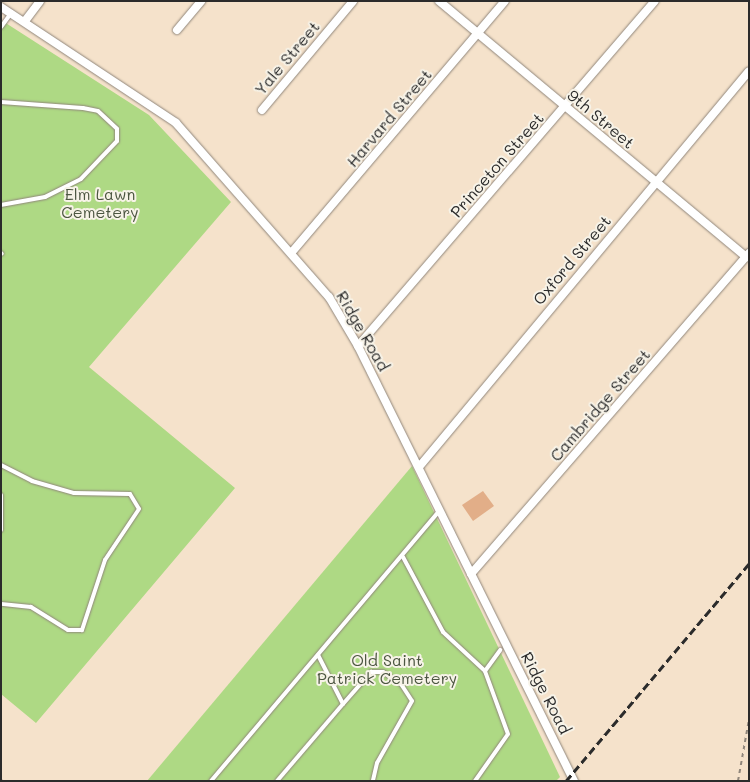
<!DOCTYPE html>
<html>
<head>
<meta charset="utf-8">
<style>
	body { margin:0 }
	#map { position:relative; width:750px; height:782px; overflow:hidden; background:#f5e2cb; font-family:Mali,sans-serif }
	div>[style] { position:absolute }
	.green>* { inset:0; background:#aed984 }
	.building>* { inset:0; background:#e2ae88 }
	.path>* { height:2px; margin-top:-1px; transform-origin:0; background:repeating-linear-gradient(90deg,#90867b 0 4px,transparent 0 8px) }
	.roads { filter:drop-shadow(0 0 1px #90867b) drop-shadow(0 0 1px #90867b) }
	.service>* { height:4px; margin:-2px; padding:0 2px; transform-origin:2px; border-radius:2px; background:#fff }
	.minor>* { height:8px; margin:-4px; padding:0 4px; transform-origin:4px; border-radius:4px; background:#fff }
	.rail>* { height:3px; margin-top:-1.5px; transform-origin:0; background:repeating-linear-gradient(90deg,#2b2b2b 0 8px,transparent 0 12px) }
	span { translate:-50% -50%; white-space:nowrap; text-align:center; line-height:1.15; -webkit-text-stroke:4px #f7f3e8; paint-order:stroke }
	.street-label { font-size:16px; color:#2b2b2b }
	.park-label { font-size:16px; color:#4c5641 }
	.frame { position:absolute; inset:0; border:2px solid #2b2b2b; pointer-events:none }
</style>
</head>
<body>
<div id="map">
	<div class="green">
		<i style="clip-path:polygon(1px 20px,149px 115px,231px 202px,89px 367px,235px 488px,36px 723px,1px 694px)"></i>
		<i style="clip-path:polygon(412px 466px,560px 777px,556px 781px,147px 781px)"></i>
	</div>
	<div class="building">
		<i style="clip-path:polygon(483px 491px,494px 506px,473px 521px,462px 505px)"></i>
	</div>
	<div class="path">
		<i style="left:738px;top:781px;width:63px;rotate:-79.9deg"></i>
	</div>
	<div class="roads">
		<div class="service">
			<i style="left:1px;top:27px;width:17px;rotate:-54deg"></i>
			<i style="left:1px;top:102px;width:82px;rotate:4.2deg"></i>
			<i style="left:83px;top:108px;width:15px;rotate:11deg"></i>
			<i style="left:98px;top:111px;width:26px;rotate:43deg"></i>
			<i style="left:117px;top:129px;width:12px;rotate:90deg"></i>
			<i style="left:117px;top:141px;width:52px;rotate:133.5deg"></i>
			<i style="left:81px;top:179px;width:40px;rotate:153.4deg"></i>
			<i style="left:45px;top:197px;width:45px;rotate:169.7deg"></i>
			<i style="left:1px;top:253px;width:1px;rotate:45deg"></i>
			<i style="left:1px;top:465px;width:35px;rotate:27deg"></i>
			<i style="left:32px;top:481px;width:44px;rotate:15.9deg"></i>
			<i style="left:74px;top:493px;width:56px;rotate:1deg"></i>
			<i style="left:130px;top:494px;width:17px;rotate:59deg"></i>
			<i style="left:139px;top:509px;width:61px;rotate:123.7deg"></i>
			<i style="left:105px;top:560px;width:74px;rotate:108.2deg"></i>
			<i style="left:82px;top:630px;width:14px;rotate:180deg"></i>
			<i style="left:68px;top:630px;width:44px;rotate:-148.1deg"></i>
			<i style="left:31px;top:607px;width:30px;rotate:-174deg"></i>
			<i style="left:1px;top:495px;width:35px;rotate:90deg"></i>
			<i style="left:403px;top:557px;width:85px;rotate:61.9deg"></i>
			<i style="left:443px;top:632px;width:57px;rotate:42.9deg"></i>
			<i style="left:343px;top:704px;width:43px;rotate:-48.8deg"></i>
			<i style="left:371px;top:672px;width:12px"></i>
			<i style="left:383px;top:672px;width:22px;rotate:34deg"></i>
			<i style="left:401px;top:684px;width:20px;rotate:57deg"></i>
			<i style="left:412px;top:701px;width:71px;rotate:119.4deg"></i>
			<i style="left:377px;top:763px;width:18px;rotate:103deg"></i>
			<i style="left:211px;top:781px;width:355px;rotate:-49.8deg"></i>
			<i style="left:277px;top:781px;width:101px;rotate:-49.4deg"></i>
			<i style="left:343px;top:704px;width:55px;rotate:-117deg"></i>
			<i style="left:475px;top:781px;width:57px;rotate:-54.9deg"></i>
			<i style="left:508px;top:734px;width:67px;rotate:-110.1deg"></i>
			<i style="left:485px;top:671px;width:26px;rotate:-54deg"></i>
		</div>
		<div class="minor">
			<i style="left:439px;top:1px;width:400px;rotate:39.8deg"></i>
			<i style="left:1px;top:7px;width:210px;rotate:33.5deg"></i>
			<i style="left:176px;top:123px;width:232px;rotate:48.7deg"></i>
			<i style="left:329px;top:297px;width:57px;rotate:59.4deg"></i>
			<i style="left:358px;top:346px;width:486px;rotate:63.6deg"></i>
			<i style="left:25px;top:21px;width:25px;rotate:-53deg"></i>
			<i style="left:177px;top:30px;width:38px;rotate:-50deg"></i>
			<i style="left:262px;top:110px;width:142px;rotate:-50.1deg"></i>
			<i style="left:292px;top:252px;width:329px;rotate:-49.7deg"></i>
			<i style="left:358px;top:346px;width:455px;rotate:-49.3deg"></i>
			<i style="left:419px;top:467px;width:515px;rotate:-50.19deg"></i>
			<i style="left:471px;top:574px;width:425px;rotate:-49.1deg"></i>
		</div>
	</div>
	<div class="rail">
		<i style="left:1px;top:780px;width:1px;rotate:45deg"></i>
		<i style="left:566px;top:781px;width:284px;rotate:-49.9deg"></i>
	</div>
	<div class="street-label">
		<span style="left:287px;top:58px;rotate:-50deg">Yale Street</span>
		<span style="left:389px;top:118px;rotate:-50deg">Harvard Street</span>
		<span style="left:601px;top:119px;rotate:40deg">9th Street</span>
		<span style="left:497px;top:165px;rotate:-49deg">Princeton Street</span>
		<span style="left:572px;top:260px;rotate:-50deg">Oxford Street</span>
		<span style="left:363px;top:331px;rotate:60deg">Ridge Road</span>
		<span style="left:600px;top:405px;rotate:-49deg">Cambridge Street</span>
		<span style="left:546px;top:693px;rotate:63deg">Ridge Road</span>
	</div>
	<div class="park-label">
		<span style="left:100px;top:203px">Elm Lawn<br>Cemetery</span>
		<span style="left:387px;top:669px">Old Saint<br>Patrick Cemetery</span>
	</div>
	<div class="frame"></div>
</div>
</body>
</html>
